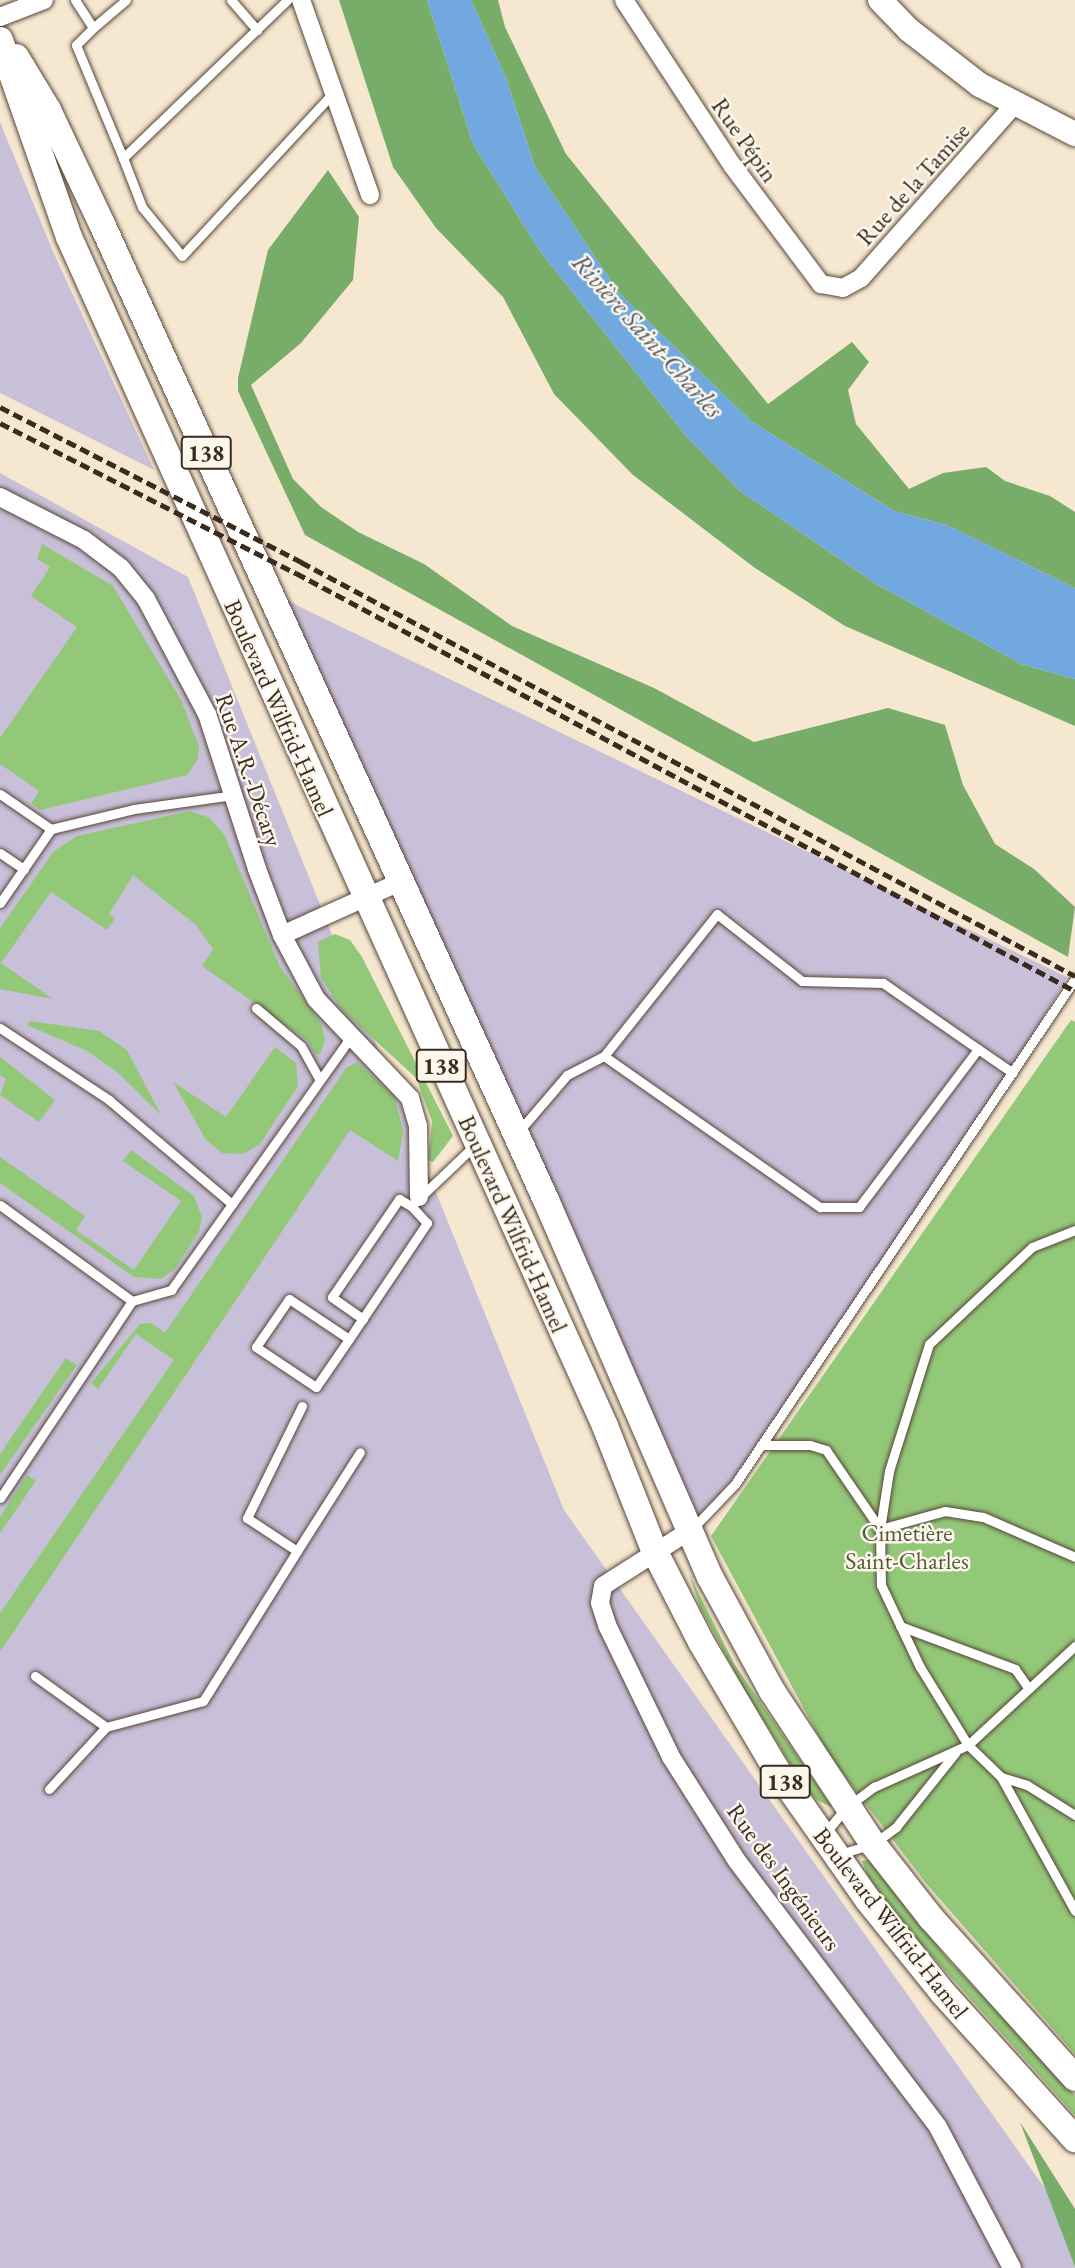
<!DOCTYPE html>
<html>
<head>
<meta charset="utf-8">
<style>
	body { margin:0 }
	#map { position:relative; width:1075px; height:2268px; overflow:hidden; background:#f6e7d0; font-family:"EB Garamond",serif }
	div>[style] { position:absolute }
	.industrial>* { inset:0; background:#c8bfd8 }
	.green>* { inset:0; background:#94c879 }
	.forest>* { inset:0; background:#77ac69 }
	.water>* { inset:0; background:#71a8df }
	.roads { filter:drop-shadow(0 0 2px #574639) drop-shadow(0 0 2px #574639) }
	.service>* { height:9px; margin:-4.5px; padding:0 4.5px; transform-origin:4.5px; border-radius:4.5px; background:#fff }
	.minor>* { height:18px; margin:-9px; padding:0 9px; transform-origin:9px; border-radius:9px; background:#fff }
	.secondary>* { height:24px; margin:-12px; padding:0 12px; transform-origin:12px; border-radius:12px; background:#fff }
	.primary>* { height:26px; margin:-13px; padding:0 13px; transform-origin:13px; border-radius:13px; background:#fff }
	.rail>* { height:5px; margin-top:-2.5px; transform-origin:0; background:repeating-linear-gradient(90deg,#3b2a1e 0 10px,transparent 0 15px) }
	span { translate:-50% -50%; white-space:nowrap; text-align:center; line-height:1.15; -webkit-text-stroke:5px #fbf7ec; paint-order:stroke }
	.shield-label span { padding:2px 5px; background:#fbf7ec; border:2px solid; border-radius:5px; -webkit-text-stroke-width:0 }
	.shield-label { font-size:23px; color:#3b2a1e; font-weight:700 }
	.street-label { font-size:24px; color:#3b2a1e }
	.park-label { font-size:24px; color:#565939 }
	.water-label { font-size:26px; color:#4e5662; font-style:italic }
</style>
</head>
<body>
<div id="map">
	<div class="industrial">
		<i style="clip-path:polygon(0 122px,54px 254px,154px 470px,0 393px)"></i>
		<i style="clip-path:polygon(0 473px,188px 577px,564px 1510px,1075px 2231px,1075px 2268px,0 2268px)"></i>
		<i style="clip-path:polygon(265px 586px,298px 606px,1067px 977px,996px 1100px,735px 1484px,689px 1531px)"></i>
	</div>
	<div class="green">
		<i style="clip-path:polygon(42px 544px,113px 586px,181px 700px,199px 746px,198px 759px,187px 775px,40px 810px,31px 803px,39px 791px,0 764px,0 738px,77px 627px,31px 596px,50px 567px,37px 559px)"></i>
		<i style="clip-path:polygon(190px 811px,210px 818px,225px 836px,280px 967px,321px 1023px,325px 1040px,320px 1054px,315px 1054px,307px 1040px,202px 966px,213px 949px,196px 925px,133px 875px,109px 914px,115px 918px,107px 930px,51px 892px,1px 963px,53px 999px,0 989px,0 928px,54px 851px,77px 836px)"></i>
		<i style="clip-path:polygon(335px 934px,350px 940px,362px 957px,453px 1136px,433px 1162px,428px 1160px,432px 1121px,416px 1078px,341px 1009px,321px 978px,318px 942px)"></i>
		<i style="clip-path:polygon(1071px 1020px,1075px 1022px,1075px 2054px,925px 1882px,830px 1757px,711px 1536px)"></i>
		<i style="clip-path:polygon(30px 1021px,99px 1031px,127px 1050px,161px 1115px,117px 1072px,87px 1051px,27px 1025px)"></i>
		<i style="clip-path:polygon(275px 1047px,296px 1063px,298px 1086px,260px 1144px,243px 1154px,222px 1153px,206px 1140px,173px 1082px,226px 1117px)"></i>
		<i style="clip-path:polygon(0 1057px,55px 1100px,39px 1122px,0 1095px,6px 1079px,0 1075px)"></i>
		<i style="clip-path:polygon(357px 1062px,395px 1097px,403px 1132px,398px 1161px,350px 1130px,0 1652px,0 1613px,174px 1360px,136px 1334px,98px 1389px,91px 1383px,140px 1324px,151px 1323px,165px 1333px,346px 1068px)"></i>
		<i style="clip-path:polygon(131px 1150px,194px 1196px,202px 1217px,199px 1232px,175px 1269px,161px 1279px,134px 1277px,0 1183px,0 1157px,85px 1216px,76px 1230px,134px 1270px,181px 1201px,123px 1161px)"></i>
		<i style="clip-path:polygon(66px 1358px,77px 1365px,0 1475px,0 1454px)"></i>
		<i style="clip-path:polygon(27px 1475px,36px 1481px,0 1533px,0 1517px)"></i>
		<i style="clip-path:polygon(689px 1574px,735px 1665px,833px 1808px,817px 1800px,804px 1786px,742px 1685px,700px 1607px)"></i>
		<i style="clip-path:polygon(871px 1859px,946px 1957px,1075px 2095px,1075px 2115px,907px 1928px,869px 1878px,862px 1861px)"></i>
	</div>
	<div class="forest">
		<i style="clip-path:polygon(339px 0,427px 0,473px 144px,540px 251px,686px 436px,740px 491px,878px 585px,1021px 664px,1075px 679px,1075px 726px,845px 626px,755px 568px,633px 475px,554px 394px,503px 297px,436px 228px,393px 167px)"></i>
		<i style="clip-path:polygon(471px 0,498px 0,505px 27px,566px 154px,768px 404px,852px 342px,869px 362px,848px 390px,856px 424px,909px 489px,943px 473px,986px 467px,1005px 481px,1050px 496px,1075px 512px,1075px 588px,947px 525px,894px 511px,751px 421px,619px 293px,535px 167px,506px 78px)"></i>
		<i style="clip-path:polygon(328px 170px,359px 217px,353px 280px,301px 343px,251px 385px,293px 479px,321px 507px,358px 532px,424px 564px,512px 626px,654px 688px,754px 742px,888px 708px,945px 725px,963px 785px,995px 844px,1034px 869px,1075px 907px,1068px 957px,305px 535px,238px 391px,238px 378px,268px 250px)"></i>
		<i style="clip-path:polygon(1020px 2122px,1075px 2209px,1075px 2267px)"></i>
	</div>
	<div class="water">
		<i style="clip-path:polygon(427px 0,471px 0,506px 78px,535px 167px,619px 293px,751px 421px,894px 511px,947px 525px,1075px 588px,1075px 679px,1021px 664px,878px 585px,740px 491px,686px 436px,540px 251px,473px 144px)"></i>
	</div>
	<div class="roads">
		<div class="service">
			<i style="left:75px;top:0;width:33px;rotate:57deg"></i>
			<i style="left:93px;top:28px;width:24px;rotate:135deg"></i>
			<i style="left:76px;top:45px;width:122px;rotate:67.4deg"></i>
			<i style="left:123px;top:158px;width:228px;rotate:-43.9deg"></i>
			<i style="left:231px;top:0;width:40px;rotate:49deg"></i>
			<i style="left:93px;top:28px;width:43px;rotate:-40.3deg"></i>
			<i style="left:123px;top:158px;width:53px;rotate:68.8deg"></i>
			<i style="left:142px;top:207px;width:63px;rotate:50.8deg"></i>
			<i style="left:182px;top:256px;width:222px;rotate:-47.2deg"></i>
			<i style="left:0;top:794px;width:62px;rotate:34.5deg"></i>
			<i style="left:0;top:853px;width:29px;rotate:34deg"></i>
			<i style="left:0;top:903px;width:90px;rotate:-55.4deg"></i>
			<i style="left:51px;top:829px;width:85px;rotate:-13.5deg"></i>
			<i style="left:134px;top:809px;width:100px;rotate:-8deg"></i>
			<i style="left:256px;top:1008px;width:59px;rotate:40.2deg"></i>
			<i style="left:301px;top:1046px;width:39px;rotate:61deg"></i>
			<i style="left:0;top:1028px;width:131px;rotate:33.4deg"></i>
			<i style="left:109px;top:1100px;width:161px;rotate:40.2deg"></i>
			<i style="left:978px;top:1049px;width:116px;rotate:-145.2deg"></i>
			<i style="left:883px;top:983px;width:81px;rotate:-178.6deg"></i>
			<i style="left:802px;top:981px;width:108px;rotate:-141.8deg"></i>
			<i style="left:717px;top:914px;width:181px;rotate:128.5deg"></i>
			<i style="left:604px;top:1056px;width:264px;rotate:35deg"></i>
			<i style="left:820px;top:1207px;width:39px"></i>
			<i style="left:859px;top:1207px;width:198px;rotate:-53deg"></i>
			<i style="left:978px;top:1049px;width:42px;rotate:34.4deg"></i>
			<i style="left:519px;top:1131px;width:74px;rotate:-49.4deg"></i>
			<i style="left:567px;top:1075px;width:42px;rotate:-27.2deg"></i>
			<i style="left:0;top:1205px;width:163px;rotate:36deg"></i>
			<i style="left:132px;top:1301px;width:237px;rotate:123.8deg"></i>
			<i style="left:1075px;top:1230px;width:46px;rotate:158.4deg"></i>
			<i style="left:1032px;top:1247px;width:141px;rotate:136.7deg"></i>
			<i style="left:929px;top:1344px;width:133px;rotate:107.5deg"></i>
			<i style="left:889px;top:1471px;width:59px;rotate:98.8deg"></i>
			<i style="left:880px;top:1529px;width:56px;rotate:89deg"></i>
			<i style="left:881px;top:1585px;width:91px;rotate:64.6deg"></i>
			<i style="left:920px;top:1667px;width:92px;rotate:58.4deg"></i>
			<i style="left:968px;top:1745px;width:46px;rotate:44.1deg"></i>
			<i style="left:1001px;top:1777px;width:153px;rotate:61.1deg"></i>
			<i style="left:132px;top:1301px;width:41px;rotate:-15.8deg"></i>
			<i style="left:171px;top:1290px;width:309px;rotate:-54.6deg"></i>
			<i style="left:363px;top:1319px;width:38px;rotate:-145deg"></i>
			<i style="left:332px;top:1297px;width:119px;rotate:-55.6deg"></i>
			<i style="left:399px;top:1199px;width:14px;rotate:30deg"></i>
			<i style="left:349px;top:1339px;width:72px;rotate:-146.3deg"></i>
			<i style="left:289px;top:1299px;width:58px;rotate:124.5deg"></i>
			<i style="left:256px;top:1347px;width:72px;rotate:33.7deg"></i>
			<i style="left:316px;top:1387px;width:58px;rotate:-55.5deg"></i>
			<i style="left:349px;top:1339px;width:140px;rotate:-56.1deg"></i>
			<i style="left:427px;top:1223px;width:23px;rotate:-133deg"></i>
			<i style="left:411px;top:1206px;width:90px;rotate:-43.6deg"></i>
			<i style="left:302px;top:1406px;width:125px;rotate:116.2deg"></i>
			<i style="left:247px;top:1518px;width:60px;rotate:33.4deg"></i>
			<i style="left:297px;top:1551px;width:117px;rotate:-57.5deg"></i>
			<i style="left:761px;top:1445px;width:49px"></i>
			<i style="left:810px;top:1445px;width:17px;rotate:17deg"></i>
			<i style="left:826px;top:1450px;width:96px;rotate:55.6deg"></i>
			<i style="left:880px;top:1529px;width:67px;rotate:-15.5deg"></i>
			<i style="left:945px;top:1511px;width:38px;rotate:9deg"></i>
			<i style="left:983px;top:1517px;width:100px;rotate:23.5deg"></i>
			<i style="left:693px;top:1528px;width:61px;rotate:-46.3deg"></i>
			<i style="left:735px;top:1484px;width:609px;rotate:-56.05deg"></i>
			<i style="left:900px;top:1626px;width:123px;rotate:20.5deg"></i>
			<i style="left:1015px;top:1669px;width:24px;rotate:55deg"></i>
			<i style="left:35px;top:1676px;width:87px;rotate:35.7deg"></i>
			<i style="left:106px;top:1727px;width:100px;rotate:-15deg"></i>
			<i style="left:203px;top:1701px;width:177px;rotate:-57.9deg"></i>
			<i style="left:1001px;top:1777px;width:27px;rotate:17deg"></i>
			<i style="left:1027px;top:1785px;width:57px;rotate:32deg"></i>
			<i style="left:49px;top:1789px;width:84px;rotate:-47.4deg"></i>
			<i style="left:825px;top:1833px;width:34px;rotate:-50deg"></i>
			<i style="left:847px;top:1807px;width:34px;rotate:-37deg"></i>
			<i style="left:874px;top:1787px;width:103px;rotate:-24.1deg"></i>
			<i style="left:968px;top:1745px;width:146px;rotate:-42.8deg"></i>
			<i style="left:840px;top:1854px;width:34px;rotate:-17deg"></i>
			<i style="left:873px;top:1844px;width:29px;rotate:-36deg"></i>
			<i style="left:896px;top:1827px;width:95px;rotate:-51.4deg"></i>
		</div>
		<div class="minor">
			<i style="left:301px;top:0;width:207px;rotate:70.5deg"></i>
			<i style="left:624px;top:0;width:197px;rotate:56.8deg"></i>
			<i style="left:732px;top:165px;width:149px;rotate:53.2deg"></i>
			<i style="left:821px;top:284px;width:22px;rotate:10deg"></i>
			<i style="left:843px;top:288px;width:21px;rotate:-29deg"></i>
			<i style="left:861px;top:278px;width:230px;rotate:-48.5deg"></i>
			<i style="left:0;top:17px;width:47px;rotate:-21.1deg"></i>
			<i style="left:0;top:497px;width:94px;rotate:27.1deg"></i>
			<i style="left:84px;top:540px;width:46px;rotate:37.1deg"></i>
			<i style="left:121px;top:568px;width:40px;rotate:51deg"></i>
			<i style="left:146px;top:599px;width:130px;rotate:62.1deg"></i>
			<i style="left:207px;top:714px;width:163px;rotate:72.1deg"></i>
			<i style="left:257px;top:869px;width:71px;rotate:69.3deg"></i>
			<i style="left:282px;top:935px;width:72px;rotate:62deg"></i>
			<i style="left:316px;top:999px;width:137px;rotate:46.5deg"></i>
			<i style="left:410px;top:1098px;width:29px;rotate:74deg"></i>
			<i style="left:418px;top:1126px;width:71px;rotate:89.2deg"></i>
			<i style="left:282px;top:935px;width:129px;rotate:-24.2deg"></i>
			<i style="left:689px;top:1531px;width:102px;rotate:147.4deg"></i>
			<i style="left:603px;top:1586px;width:17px;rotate:100deg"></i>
			<i style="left:600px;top:1603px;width:23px;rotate:72deg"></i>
			<i style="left:607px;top:1625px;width:147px;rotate:64.1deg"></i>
			<i style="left:671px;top:1757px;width:123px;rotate:57.6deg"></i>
			<i style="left:737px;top:1861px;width:333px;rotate:52.9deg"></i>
			<i style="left:938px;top:2127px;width:159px;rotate:62.3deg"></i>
		</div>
		<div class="secondary">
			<i style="left:880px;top:0;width:42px;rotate:46deg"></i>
			<i style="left:909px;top:30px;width:90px;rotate:37.8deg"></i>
			<i style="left:980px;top:85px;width:107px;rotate:27.3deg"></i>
		</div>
		<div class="primary">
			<i style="left:0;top:40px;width:209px;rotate:70.7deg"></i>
			<i style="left:69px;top:237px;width:1304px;rotate:65.73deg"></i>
			<i style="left:605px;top:1426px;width:136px;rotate:68.4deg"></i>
			<i style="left:655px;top:1552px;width:101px;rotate:62.9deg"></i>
			<i style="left:701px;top:1642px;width:147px;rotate:59.4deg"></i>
			<i style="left:776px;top:1769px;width:160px;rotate:54.9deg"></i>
			<i style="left:868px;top:1900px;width:119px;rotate:51.1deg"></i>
			<i style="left:943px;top:1993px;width:197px;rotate:47.9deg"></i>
			<i style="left:16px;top:57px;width:62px;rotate:58.9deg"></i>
			<i style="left:48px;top:110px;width:126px;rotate:64.7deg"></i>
			<i style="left:102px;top:224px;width:1072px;rotate:65.54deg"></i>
			<i style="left:546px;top:1200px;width:411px;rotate:66.5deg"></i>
			<i style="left:710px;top:1577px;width:130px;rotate:61.5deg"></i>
			<i style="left:772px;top:1691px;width:183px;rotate:56.6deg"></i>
			<i style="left:873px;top:1844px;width:94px;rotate:51.9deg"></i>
			<i style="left:931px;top:1918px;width:215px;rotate:48deg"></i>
		</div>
	</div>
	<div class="rail">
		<i style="left:0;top:407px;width:339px;rotate:27.2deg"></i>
		<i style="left:301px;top:562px;width:878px;rotate:28.14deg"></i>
		<i style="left:0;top:423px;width:332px;rotate:26.9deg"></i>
		<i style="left:296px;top:573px;width:884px;rotate:28.22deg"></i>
	</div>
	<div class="shield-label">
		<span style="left:206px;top:453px">138</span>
		<span style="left:441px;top:1066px">138</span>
		<span style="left:785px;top:1782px">138</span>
	</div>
	<div class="street-label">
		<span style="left:745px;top:140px;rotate:55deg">Rue Pépin</span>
		<span style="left:913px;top:184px;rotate:-48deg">Rue de la Tamise</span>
		<span style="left:279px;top:708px;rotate:66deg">Boulevard Wilfrid-Hamel</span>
		<span style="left:249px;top:770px;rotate:71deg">Rue A.R.-Décary</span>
		<span style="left:513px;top:1224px;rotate:66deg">Boulevard Wilfrid-Hamel</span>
		<span style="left:784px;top:1877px;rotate:54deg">Rue des Ingénieurs</span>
		<span style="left:891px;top:1923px;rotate:52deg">Boulevard Wilfrid-Hamel</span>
	</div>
	<div class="park-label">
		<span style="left:907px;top:1547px">Cimetière<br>Saint-Charles</span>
	</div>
	<div class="water-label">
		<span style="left:647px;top:336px;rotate:48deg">Rivière Saint-Charles</span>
	</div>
</div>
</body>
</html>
